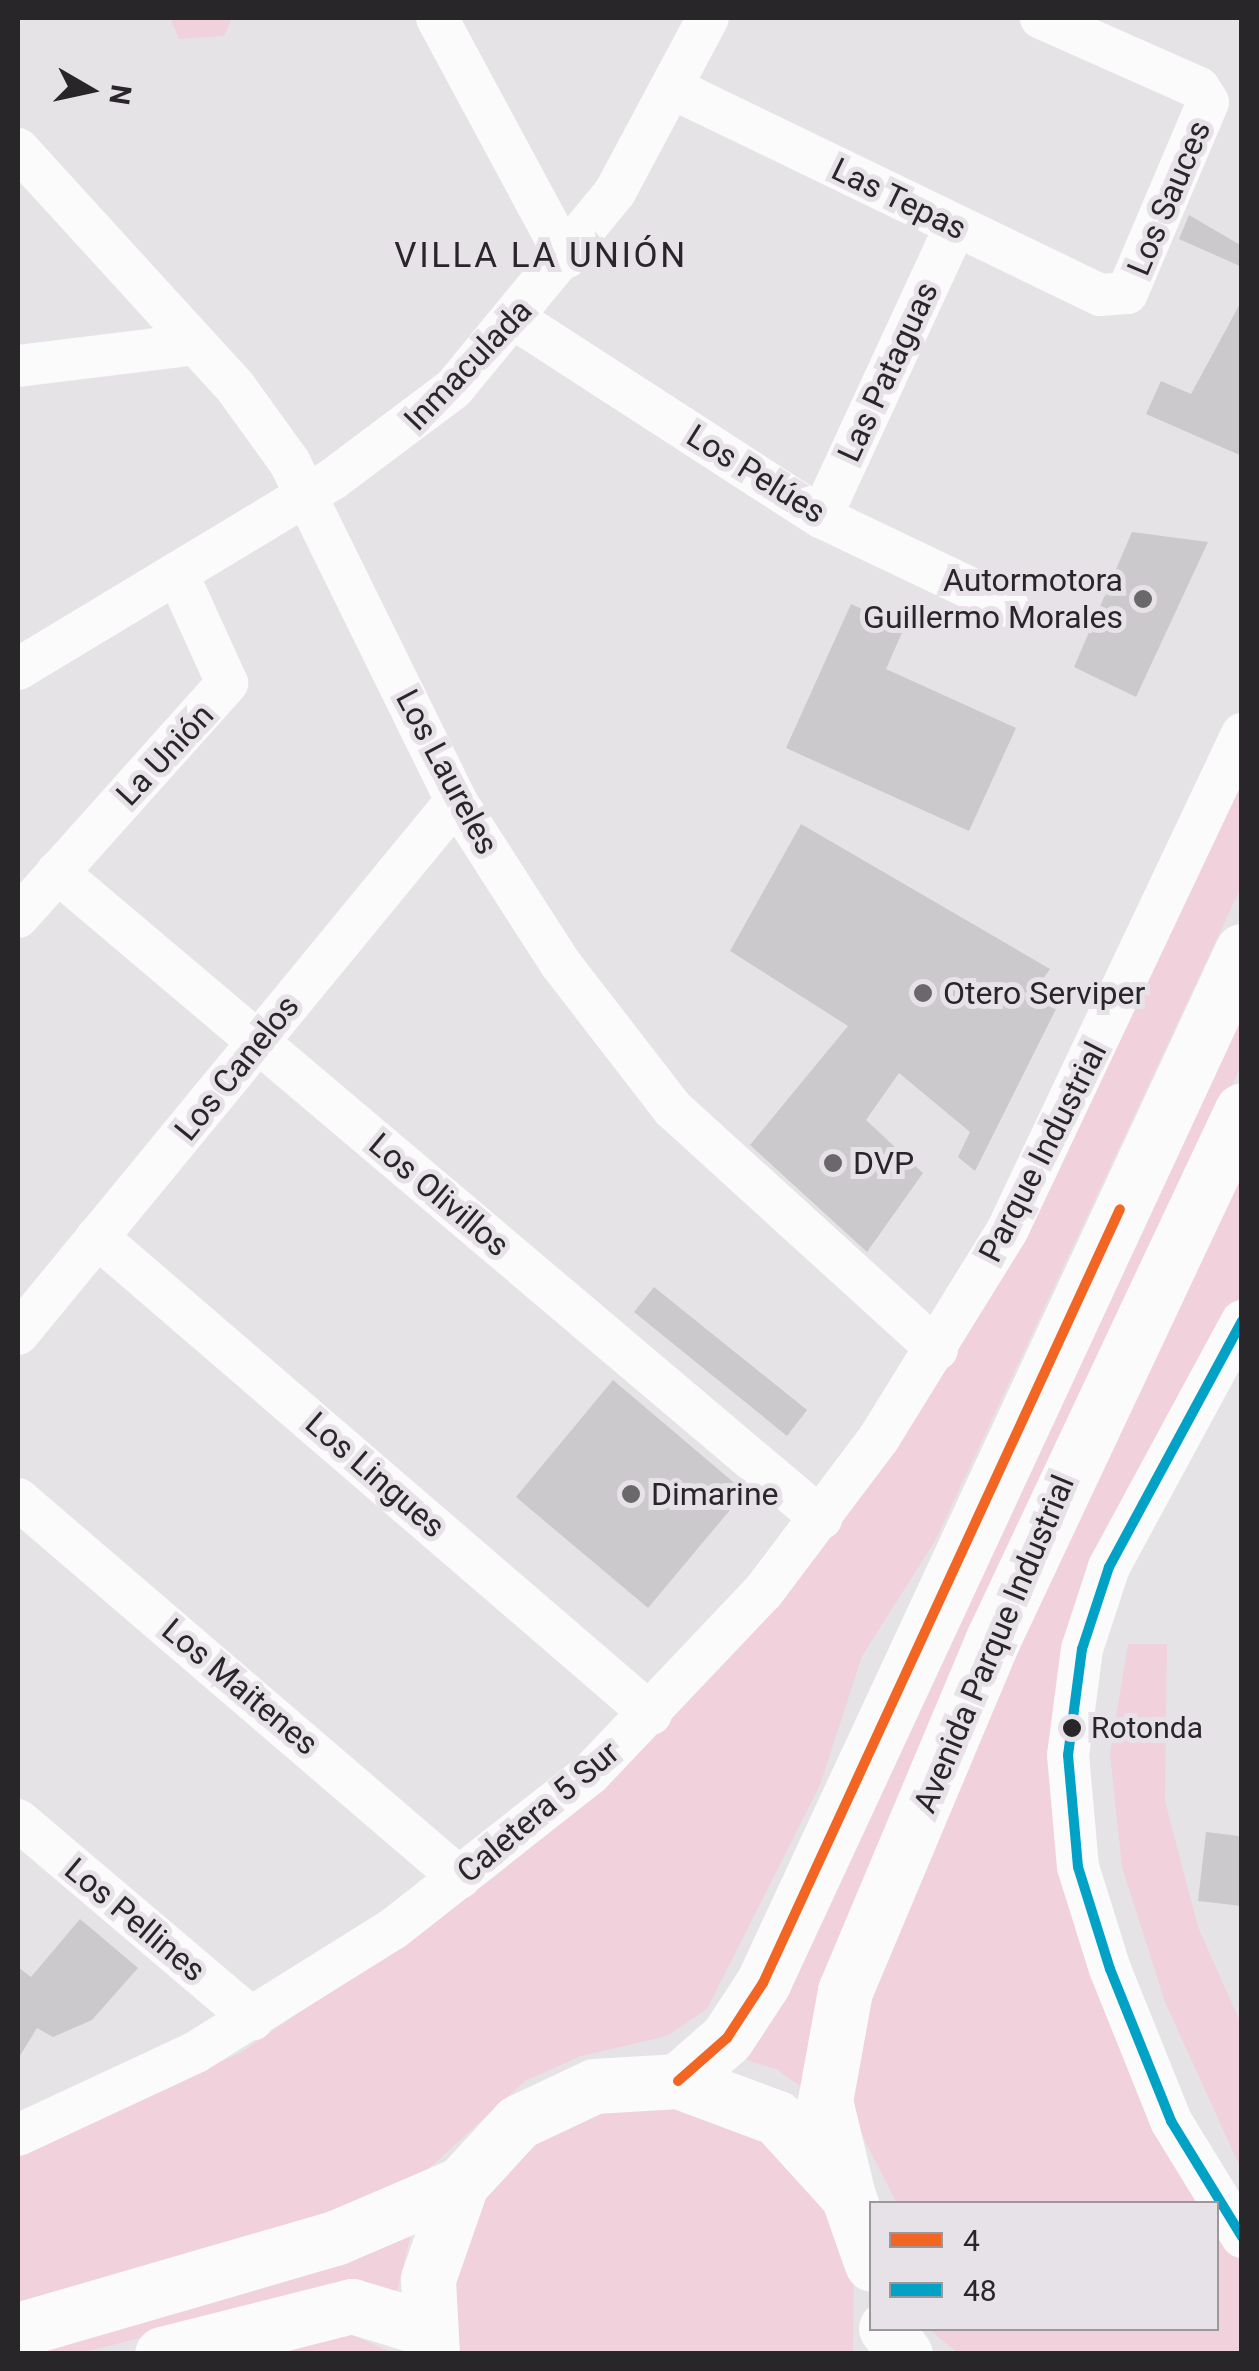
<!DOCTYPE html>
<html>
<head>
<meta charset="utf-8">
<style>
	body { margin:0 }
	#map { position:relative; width:1259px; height:2371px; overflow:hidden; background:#e6e3e7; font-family:Roboto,sans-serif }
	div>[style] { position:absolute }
	.green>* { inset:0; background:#f0d1dc }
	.building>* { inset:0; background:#ccc9cc }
	.minor>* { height:42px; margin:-21px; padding:0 21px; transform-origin:21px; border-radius:21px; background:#fbfbfb }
	.highway>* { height:55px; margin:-27.5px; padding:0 27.5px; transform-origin:27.5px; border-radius:27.5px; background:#fbfbfb }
	.bus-1>* { height:10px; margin:-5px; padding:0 5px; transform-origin:5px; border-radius:5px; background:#f26522 }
	.bus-2>* { height:10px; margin:-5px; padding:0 5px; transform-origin:5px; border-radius:5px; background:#02a2c6 }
	.dots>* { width:28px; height:28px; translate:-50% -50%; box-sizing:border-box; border:5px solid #e7e2e8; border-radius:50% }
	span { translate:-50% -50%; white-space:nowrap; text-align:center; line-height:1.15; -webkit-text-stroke:10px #e7e2e8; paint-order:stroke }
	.bus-label { font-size:30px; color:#282628 }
	.left { translate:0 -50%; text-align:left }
	.street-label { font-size:32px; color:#282628 }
	.poi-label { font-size:32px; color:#282628 }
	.right { translate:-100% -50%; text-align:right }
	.neighbourhood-label { font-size:35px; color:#282628; letter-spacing:2.5px }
	.frame { position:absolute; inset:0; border:20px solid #282628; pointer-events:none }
	.legend { position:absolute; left:869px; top:2201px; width:350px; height:130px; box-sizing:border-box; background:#e7e2e8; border:2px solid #9b979b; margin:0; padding:12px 18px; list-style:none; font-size:30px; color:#282628 }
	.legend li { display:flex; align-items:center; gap:20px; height:50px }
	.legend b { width:50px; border:2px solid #9b979b }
	.north { position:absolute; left:40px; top:40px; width:100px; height:100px; -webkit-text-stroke:8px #e7e2e8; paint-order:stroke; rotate:99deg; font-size:28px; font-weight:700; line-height:40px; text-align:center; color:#282628 }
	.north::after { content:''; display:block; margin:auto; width:35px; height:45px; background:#282628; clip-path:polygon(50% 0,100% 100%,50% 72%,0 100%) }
</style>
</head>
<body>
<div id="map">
	<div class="green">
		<i style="clip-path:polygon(170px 18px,232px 18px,224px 36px,179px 39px)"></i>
		<i style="clip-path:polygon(1241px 775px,1241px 887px,935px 1541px,862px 1656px,820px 1785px,707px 2009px,667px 2036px,581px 2056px,525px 2081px,402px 2193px,18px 2312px,18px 2157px,242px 2052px,492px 1879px,604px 1787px,802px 1571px)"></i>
		<i style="clip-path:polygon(1241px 991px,1241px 1066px,929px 1729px,814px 2096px,776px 2069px,730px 2055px)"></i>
		<i style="clip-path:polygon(1241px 1147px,1241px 1294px,1134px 1485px,1056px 1742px,1202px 2203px,897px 2204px,854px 2119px,849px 2046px,941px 1806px,1003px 1689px,1014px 1624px)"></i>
		<i style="clip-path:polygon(1128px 1644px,1167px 1644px,1165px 1801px,1198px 1927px,1241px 2024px,1241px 2169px,1165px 2002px,1122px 1867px,1110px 1754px)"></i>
		<i style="clip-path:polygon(711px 2104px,813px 2172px,854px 2255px,853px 2353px,450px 2354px,458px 2230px,488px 2176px,588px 2106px)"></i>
		<i style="clip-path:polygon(414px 2223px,397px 2291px,357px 2283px,81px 2353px,18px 2353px)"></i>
		<i style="clip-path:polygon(1217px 2226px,1241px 2262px,1241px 2353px,958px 2353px,929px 2329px,1216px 2328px)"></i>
		<i style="clip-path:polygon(342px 2330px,392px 2353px,248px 2354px)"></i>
	</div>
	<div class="building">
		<i style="clip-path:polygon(1189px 215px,1242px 246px,1242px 267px,1179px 239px)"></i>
		<i style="clip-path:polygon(1242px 300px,1242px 456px,1146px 414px,1161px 381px,1191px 394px)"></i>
		<i style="clip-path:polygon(1132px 532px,1208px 542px,1136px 697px,1074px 667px)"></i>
		<i style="clip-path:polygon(851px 604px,904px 628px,886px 669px,1016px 728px,969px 831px,786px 748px)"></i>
		<i style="clip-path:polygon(801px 824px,1050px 969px,1038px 986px,1060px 1001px,975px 1171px,958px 1157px,970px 1132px,899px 1073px,866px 1120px,923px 1173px,867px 1252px,750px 1145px,848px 1026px,730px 951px)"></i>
		<i style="clip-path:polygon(654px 1287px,807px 1410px,787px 1436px,634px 1312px)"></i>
		<i style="clip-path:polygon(613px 1380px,745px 1492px,648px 1608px,516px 1497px)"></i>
		<i style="clip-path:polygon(1206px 1832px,1239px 1836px,1242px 1906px,1198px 1901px)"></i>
		<i style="clip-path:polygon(80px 1919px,138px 1968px,92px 2020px,53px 2037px,37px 2028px,18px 2059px,18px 1967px,31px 1977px)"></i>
	</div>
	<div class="minor">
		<i style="left:437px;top:18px;width:272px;rotate:61.7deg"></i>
		<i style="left:674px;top:89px;width:473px;rotate:25.8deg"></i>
		<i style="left:1100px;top:295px;width:27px;rotate:-4deg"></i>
		<i style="left:1127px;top:293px;width:207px;rotate:-67deg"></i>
		<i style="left:1208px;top:102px;width:17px;rotate:-123deg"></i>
		<i style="left:1199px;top:88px;width:173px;rotate:-156.1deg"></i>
		<i style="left:18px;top:149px;width:323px;rotate:47.6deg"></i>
		<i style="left:236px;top:388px;width:92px;rotate:54.2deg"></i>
		<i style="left:290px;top:463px;width:377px;rotate:63.8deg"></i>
		<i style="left:456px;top:801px;width:193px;rotate:57.3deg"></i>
		<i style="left:560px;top:963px;width:185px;rotate:52.3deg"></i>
		<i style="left:673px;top:1109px;width:357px;rotate:42.3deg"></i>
		<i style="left:516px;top:320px;width:363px;rotate:32.9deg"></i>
		<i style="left:821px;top:517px;width:207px;rotate:25.5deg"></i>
		<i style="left:18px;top:366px;width:179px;rotate:-7deg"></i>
		<i style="left:821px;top:517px;width:319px;rotate:-65.2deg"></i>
		<i style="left:18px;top:669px;width:368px;rotate:-31.1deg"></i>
		<i style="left:333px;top:479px;width:151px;rotate:-36.9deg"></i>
		<i style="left:454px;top:388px;width:254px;rotate:-50.6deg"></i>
		<i style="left:615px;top:192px;width:197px;rotate:-61.9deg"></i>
		<i style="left:57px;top:872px;width:1001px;rotate:40.22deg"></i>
		<i style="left:18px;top:917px;width:314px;rotate:-48.2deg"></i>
		<i style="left:227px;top:683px;width:121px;rotate:-114.4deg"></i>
		<i style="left:97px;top:1237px;width:731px;rotate:40.73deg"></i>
		<i style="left:1242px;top:1321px;width:280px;rotate:118.4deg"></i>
		<i style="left:1109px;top:1567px;width:86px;rotate:108.2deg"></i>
		<i style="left:1082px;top:1649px;width:107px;rotate:97.5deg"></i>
		<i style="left:1068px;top:1755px;width:112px;rotate:84.9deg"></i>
		<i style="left:1078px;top:1867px;width:107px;rotate:72.6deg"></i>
		<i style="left:1110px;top:1969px;width:164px;rotate:68.1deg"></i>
		<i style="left:1171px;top:2121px;width:136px;rotate:58.5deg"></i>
		<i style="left:18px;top:1334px;width:690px;rotate:-50.59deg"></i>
		<i style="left:18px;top:1499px;width:582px;rotate:40.61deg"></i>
		<i style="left:18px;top:1820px;width:308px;rotate:40.3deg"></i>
		<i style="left:18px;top:2135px;width:196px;rotate:-25deg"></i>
		<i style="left:196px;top:2052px;width:232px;rotate:-32deg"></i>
		<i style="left:393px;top:1929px;width:251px;rotate:-38.2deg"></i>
		<i style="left:590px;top:1774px;width:251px;rotate:-46.5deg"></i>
		<i style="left:763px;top:1592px;width:193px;rotate:-53deg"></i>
		<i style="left:879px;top:1438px;width:243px;rotate:-58.3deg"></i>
		<i style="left:1007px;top:1231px;width:550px;rotate:-64.69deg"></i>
	</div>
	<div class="highway">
		<i style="left:678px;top:2081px;width:65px;rotate:-41.3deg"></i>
		<i style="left:727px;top:2038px;width:66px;rotate:-56.8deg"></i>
		<i style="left:763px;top:1983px;width:1138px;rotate:-65.1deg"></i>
		<i style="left:848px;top:2196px;width:98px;rotate:-103.6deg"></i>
		<i style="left:825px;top:2101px;width:112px;rotate:-79.7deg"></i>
		<i style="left:845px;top:1991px;width:384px;rotate:-67.2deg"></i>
		<i style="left:994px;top:1637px;width:582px;rotate:-64.8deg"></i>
		<i style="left:886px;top:2328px;width:32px;rotate:54deg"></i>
		<i style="left:18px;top:2330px;width:330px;rotate:-16.2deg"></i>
		<i style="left:335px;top:2238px;width:137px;rotate:-23.2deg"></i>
		<i style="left:162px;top:2354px;width:196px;rotate:-14.2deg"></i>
		<i style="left:352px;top:2306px;width:79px;rotate:16.8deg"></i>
		<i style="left:432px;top:2354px;width:75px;rotate:-93.1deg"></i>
		<i style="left:428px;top:2279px;width:101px;rotate:-70.8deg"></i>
		<i style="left:461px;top:2184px;width:84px;rotate:-47.4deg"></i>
		<i style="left:518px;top:2122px;width:84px;rotate:-25.3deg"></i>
		<i style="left:594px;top:2086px;width:84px;rotate:-3.4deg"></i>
		<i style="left:678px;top:2081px;width:106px;rotate:20.5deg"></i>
		<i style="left:777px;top:2118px;width:105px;rotate:47.7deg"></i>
		<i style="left:848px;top:2196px;width:72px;rotate:70.6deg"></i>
	</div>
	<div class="bus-1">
		<i style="left:678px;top:2081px;width:65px;rotate:-41.3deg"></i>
		<i style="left:727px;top:2038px;width:66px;rotate:-56.8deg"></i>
		<i style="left:763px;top:1983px;width:852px;rotate:-65.24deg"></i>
	</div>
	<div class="bus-2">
		<i style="left:1242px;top:1321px;width:280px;rotate:118.4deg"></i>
		<i style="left:1109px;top:1567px;width:86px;rotate:108.2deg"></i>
		<i style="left:1082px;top:1649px;width:107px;rotate:97.5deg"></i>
		<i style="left:1068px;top:1755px;width:112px;rotate:84.9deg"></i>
		<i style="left:1078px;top:1867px;width:107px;rotate:72.6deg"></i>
		<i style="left:1110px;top:1969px;width:164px;rotate:68.1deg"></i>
		<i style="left:1171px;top:2121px;width:136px;rotate:58.5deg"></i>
	</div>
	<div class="dots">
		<i style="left:1143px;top:599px;background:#6a686b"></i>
		<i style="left:923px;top:993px;background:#6a686b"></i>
		<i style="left:833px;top:1163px;background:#6a686b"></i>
		<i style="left:631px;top:1494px;background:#6a686b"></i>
		<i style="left:1072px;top:1728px;background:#282628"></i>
	</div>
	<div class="bus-label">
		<span class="left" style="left:1091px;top:1728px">Rotonda</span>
	</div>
	<div class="street-label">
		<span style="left:1169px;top:198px;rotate:-67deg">Los Sauces</span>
		<span style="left:899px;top:199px;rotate:26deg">Las Tepas</span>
		<span style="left:468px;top:365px;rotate:-46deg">Inmaculada</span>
		<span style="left:888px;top:372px;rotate:-65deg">Las Pataguas</span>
		<span style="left:756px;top:474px;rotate:32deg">Los Pelúes</span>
		<span style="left:165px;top:755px;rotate:-47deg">La Unión</span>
		<span style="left:447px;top:772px;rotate:62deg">Los Laureles</span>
		<span style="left:237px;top:1068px;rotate:-51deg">Los Canelos</span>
		<span style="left:1043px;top:1152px;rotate:-63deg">Parque Industrial</span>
		<span style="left:439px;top:1195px;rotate:40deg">Los Olivillos</span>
		<span style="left:375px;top:1475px;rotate:41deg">Los Lingues</span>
		<span style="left:994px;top:1644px;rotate:-67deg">Avenida Parque Industrial</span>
		<span style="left:240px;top:1687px;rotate:40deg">Los Maitenes</span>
		<span style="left:538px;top:1812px;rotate:-40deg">Caletera 5 Sur</span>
		<span style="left:135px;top:1920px;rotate:40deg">Los Pellines</span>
	</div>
	<div class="poi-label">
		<span class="right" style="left:1123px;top:599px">Autormotora<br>Guillermo Morales</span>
		<span class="left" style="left:943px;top:993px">Otero Serviper</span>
		<span class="left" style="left:853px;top:1163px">DVP</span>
		<span class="left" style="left:651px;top:1494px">Dimarine</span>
	</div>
	<div class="neighbourhood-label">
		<span style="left:541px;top:256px">VILLA LA UNIÓN</span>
	</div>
	<div class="frame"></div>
	<ul class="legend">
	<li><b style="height:12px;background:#f26522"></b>4</li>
	<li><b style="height:12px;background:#02a2c6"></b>48</li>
	</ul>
	<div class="north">N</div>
</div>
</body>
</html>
